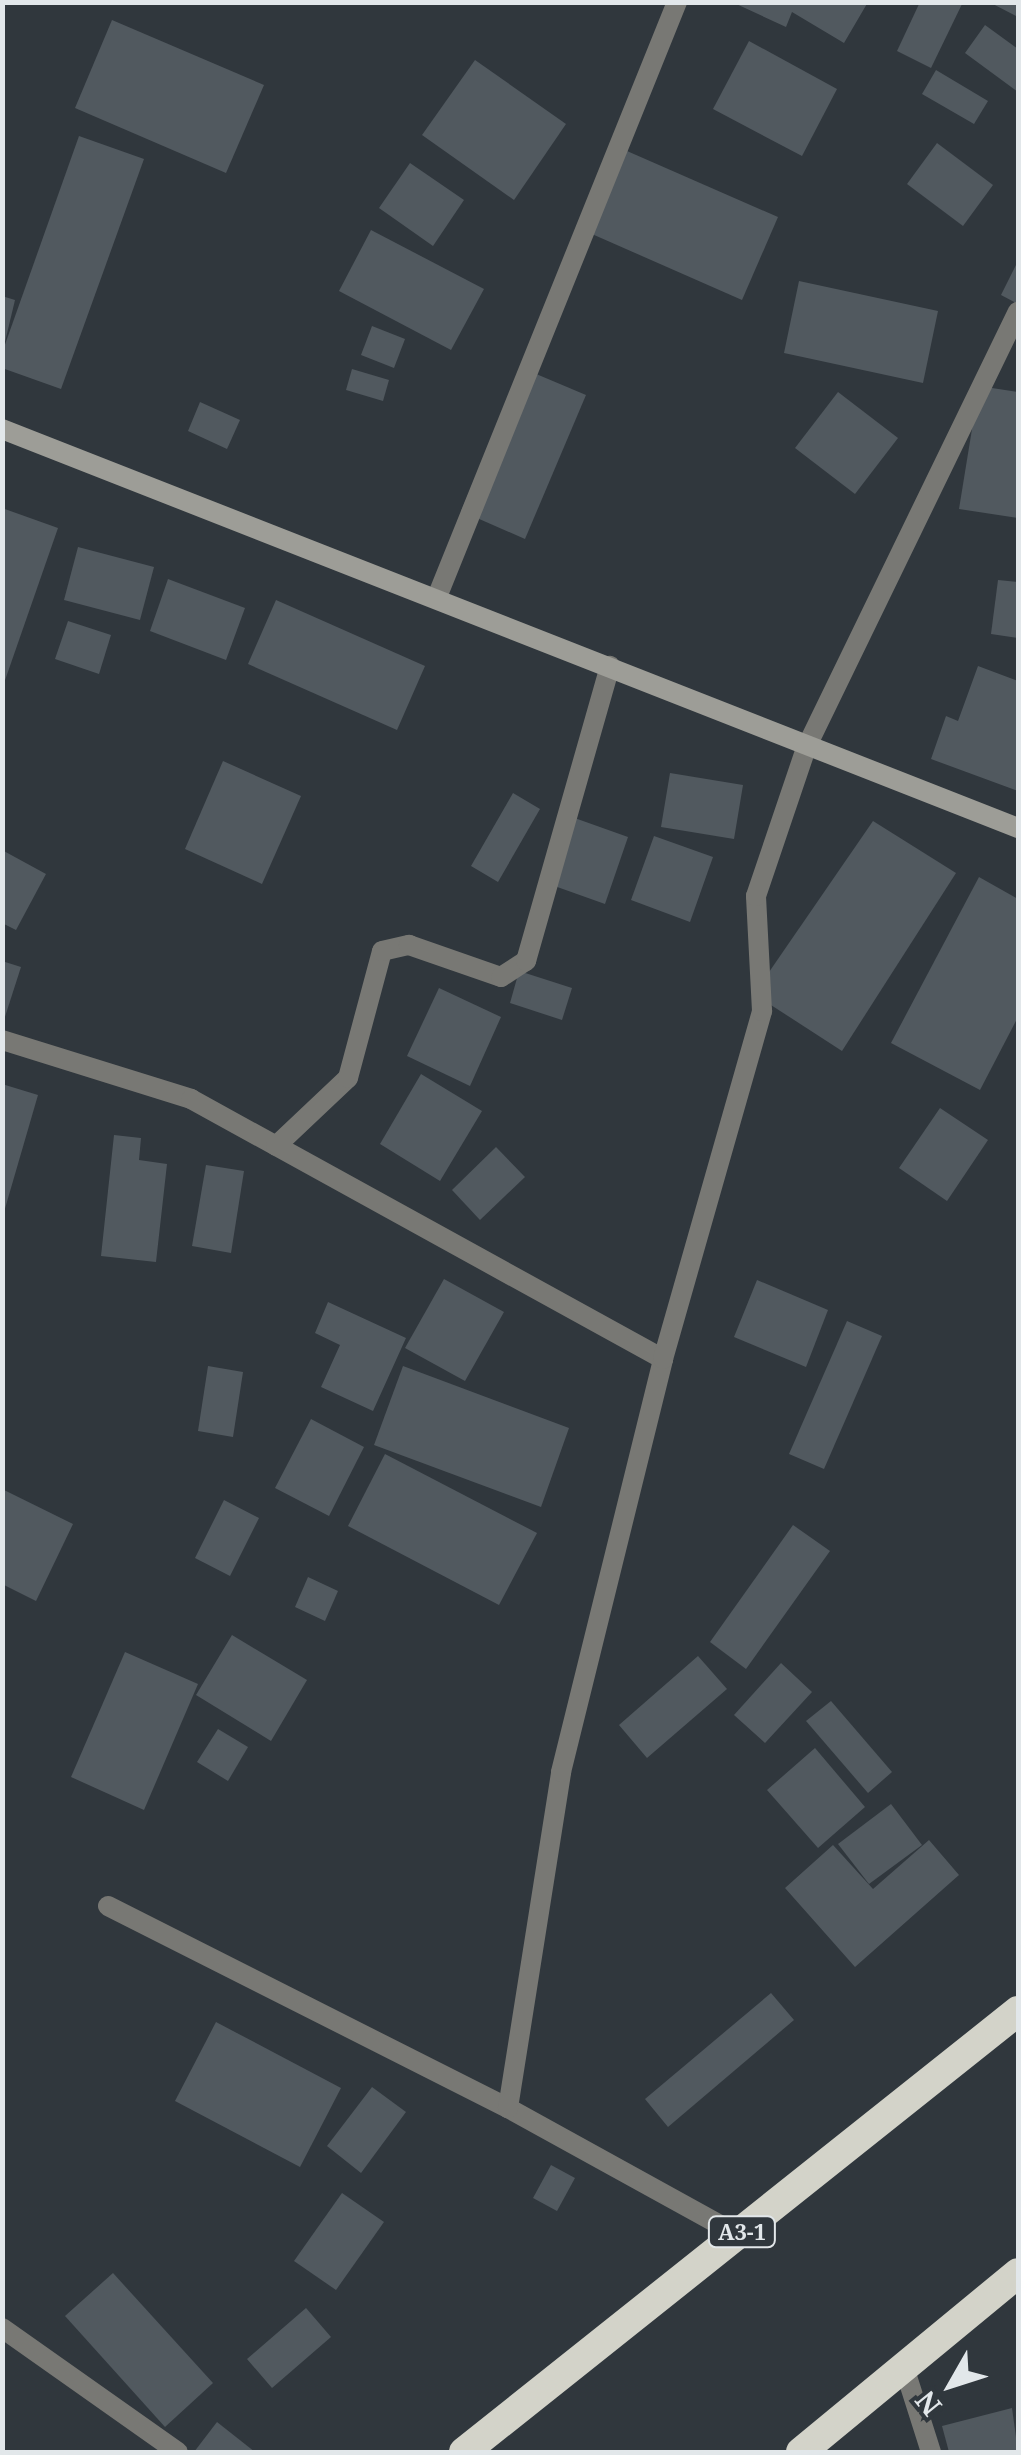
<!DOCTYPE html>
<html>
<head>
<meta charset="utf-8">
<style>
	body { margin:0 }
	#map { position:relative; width:1021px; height:2455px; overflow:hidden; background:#30373d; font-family:"Noto Serif",serif }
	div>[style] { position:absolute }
	.building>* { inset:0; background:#51595f }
	.street>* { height:20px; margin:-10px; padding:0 10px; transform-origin:10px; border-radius:10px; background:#787874 }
	.secondary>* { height:20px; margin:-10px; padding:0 10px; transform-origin:10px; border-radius:10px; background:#9d9d97 }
	.highway>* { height:30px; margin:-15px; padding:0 15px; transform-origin:15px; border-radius:15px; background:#d3d3c9 }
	span { translate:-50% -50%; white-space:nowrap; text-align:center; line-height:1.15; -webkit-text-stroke:8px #30373d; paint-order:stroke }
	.shield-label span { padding:2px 8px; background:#30373d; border:2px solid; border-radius:8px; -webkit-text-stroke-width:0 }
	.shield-label { font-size:22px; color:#e2e7ea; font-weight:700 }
	.frame { position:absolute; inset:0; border:5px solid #e2e7ea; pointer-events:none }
	.north { position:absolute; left:901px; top:2335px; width:100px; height:100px; -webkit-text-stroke:8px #30373d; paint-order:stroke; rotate:231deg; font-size:28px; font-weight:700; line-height:40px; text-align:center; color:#e2e7ea }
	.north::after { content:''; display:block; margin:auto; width:35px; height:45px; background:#e2e7ea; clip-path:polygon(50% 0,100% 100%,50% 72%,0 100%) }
</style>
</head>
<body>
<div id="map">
	<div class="building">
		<i style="clip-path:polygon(732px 2px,868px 2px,844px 43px,792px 12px,786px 27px)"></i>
		<i style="clip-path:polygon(920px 2px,963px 2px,931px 68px,897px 51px)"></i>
		<i style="clip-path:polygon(989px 2px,1018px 2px,1018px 17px)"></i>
		<i style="clip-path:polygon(112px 20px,264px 85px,226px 173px,75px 108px)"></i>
		<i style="clip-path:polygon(985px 25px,1018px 49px,1018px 92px,965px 53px)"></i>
		<i style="clip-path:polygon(749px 41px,837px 89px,802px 156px,713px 109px)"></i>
		<i style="clip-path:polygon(475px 60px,566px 124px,514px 200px,422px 135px)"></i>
		<i style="clip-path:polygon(936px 70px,988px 101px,974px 124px,922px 94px)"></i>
		<i style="clip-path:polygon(79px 136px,144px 159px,61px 389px,2px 368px,2px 353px)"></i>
		<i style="clip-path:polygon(937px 143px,993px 185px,963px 226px,907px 184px)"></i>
		<i style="clip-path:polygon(611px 144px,778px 217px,742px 300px,576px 227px)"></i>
		<i style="clip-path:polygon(410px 163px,464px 200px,433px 246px,379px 208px)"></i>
		<i style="clip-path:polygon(371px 230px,484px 289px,451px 350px,339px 291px)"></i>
		<i style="clip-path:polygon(1018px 261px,1018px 304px,1001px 295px)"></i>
		<i style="clip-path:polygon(799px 281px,938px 311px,923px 383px,784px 353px)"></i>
		<i style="clip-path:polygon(2px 296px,15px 300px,4px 346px,2px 346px)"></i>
		<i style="clip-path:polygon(372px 326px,405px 339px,394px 368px,361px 355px)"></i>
		<i style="clip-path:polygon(522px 368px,586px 395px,525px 539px,461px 511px)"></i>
		<i style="clip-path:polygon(352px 369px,389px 380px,383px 401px,346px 390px)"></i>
		<i style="clip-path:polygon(979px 386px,1018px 392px,1018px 518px,959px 509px)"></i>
		<i style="clip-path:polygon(838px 392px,898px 438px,855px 494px,795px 448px)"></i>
		<i style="clip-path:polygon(200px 402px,240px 420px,227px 449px,188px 431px)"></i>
		<i style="clip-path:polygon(2px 508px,58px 528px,3px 686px,2px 686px)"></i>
		<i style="clip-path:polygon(78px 547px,154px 567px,140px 620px,64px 600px)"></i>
		<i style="clip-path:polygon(168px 579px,245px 608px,226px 660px,150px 631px)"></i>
		<i style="clip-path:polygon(998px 580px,1018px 582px,1018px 638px,991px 634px)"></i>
		<i style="clip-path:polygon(276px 600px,425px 666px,397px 730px,248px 664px)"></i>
		<i style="clip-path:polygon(68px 621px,111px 635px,99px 674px,55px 659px)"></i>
		<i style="clip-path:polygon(978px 666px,1018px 681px,1018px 791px,931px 759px,946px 716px,958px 721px)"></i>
		<i style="clip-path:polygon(223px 761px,301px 796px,262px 884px,185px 849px)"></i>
		<i style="clip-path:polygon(670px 773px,743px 785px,734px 839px,661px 827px)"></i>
		<i style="clip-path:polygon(513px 793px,540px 809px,498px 882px,471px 866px)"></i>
		<i style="clip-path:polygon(569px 816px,628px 837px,605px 904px,546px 883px)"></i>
		<i style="clip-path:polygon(873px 821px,956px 873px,842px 1051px,754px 994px)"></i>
		<i style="clip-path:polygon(654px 836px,713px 857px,690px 922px,631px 900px)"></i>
		<i style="clip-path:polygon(2px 850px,46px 874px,16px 930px,2px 923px)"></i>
		<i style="clip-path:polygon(979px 877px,1018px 899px,1018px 1017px,980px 1090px,891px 1043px)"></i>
		<i style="clip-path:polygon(2px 961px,21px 967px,3px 1023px,2px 1023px)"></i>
		<i style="clip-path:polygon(519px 971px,572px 988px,562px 1020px,510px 1003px)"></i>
		<i style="clip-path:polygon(439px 988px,501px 1017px,470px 1086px,407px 1056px)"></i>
		<i style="clip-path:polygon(421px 1074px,482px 1111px,440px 1181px,380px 1144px)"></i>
		<i style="clip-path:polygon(2px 1084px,38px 1095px,4px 1212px,2px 1212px)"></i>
		<i style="clip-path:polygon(940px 1108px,988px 1140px,947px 1201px,899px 1168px)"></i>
		<i style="clip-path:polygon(114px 1135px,141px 1138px,139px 1160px,167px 1164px,156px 1262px,101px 1256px)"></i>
		<i style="clip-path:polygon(496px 1147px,525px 1177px,480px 1220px,452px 1190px)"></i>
		<i style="clip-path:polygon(206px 1165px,244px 1171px,231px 1253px,192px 1246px)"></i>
		<i style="clip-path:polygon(444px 1279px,504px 1312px,465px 1381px,405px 1348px)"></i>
		<i style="clip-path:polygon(757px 1280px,828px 1310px,806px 1367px,734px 1337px)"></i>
		<i style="clip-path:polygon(328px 1302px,406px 1338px,373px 1411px,321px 1387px,340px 1345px,315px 1333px)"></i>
		<i style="clip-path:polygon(847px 1321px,882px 1336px,824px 1469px,789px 1454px)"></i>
		<i style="clip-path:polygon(208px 1366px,243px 1372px,233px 1437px,198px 1431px)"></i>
		<i style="clip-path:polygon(403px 1366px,569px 1428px,541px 1507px,374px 1445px)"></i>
		<i style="clip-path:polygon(311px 1419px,364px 1447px,329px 1516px,275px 1488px)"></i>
		<i style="clip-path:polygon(385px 1454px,537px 1533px,499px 1605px,348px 1526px)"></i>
		<i style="clip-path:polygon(2px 1489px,73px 1524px,36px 1601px,2px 1584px)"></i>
		<i style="clip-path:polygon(224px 1500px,259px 1518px,230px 1576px,195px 1558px)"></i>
		<i style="clip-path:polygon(793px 1525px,830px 1551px,746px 1669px,710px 1642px)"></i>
		<i style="clip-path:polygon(308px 1577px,338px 1591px,325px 1621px,295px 1607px)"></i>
		<i style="clip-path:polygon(232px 1635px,307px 1680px,271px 1741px,196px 1695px)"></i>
		<i style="clip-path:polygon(125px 1652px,198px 1684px,144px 1810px,71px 1777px)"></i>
		<i style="clip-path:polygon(698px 1656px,727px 1689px,647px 1758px,619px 1725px)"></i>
		<i style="clip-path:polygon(781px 1663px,812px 1692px,765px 1743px,734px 1715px)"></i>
		<i style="clip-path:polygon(831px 1701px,892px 1772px,868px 1793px,806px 1721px)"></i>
		<i style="clip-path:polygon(218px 1729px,248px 1747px,228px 1781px,197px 1762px)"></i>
		<i style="clip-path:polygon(815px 1748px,865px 1807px,818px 1848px,767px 1790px)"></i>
		<i style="clip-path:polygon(891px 1804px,922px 1845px,869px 1884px,838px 1844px)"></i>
		<i style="clip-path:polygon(929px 1840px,959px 1875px,855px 1967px,785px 1888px,833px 1845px,873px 1889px)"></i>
		<i style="clip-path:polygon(771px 1993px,794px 2020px,668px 2127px,645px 2099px)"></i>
		<i style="clip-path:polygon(216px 2022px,341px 2088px,300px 2167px,175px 2101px)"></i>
		<i style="clip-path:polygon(372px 2087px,406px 2112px,361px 2173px,327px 2146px)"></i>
		<i style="clip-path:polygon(551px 2165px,575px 2178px,557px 2211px,533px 2198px)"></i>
		<i style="clip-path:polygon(342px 2193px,384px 2222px,336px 2290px,294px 2261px)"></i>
		<i style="clip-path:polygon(113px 2273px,213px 2383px,165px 2427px,65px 2316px)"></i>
		<i style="clip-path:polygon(306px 2308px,331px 2337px,272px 2388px,247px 2359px)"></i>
		<i style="clip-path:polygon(1012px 2408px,1018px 2452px,949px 2452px,942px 2426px)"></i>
		<i style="clip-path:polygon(217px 2422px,255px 2452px,194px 2452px)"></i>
	</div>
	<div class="street">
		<i style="left:437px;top:597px;width:642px;rotate:-68.03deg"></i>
		<i style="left:2px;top:1040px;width:198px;rotate:17.3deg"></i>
		<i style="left:191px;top:1099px;width:539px;rotate:28.85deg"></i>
		<i style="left:276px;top:1146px;width:99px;rotate:-43.4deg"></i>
		<i style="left:348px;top:1078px;width:131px;rotate:-75deg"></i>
		<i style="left:382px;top:951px;width:28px;rotate:-13deg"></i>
		<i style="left:409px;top:945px;width:97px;rotate:19.2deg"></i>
		<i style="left:501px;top:977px;width:30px;rotate:-33deg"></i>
		<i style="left:526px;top:961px;width:307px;rotate:-74.1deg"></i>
		<i style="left:108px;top:1906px;width:448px;rotate:26.8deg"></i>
		<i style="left:508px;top:2108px;width:263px;rotate:28.9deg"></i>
		<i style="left:508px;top:2108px;width:340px;rotate:-81deg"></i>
		<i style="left:561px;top:1772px;width:425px;rotate:-76.1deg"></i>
		<i style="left:663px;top:1359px;width:362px;rotate:-74.1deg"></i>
		<i style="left:762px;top:1011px;width:115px;rotate:-93deg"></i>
		<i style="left:756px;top:896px;width:156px;rotate:-71.3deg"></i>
		<i style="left:806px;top:748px;width:485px;rotate:-64.1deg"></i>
		<i style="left:2px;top:2328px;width:215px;rotate:35.2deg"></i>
		<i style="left:904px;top:2367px;width:89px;rotate:72.4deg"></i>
	</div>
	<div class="secondary">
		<i style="left:2px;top:429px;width:1092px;rotate:21.44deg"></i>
	</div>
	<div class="highway">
		<i style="left:464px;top:2452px;width:708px;rotate:-38.52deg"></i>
		<i style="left:801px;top:2452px;width:281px;rotate:-39.5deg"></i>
	</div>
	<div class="shield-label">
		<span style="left:742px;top:2232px">A3-1</span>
	</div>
	<div class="frame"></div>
	<div class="north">N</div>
</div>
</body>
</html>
